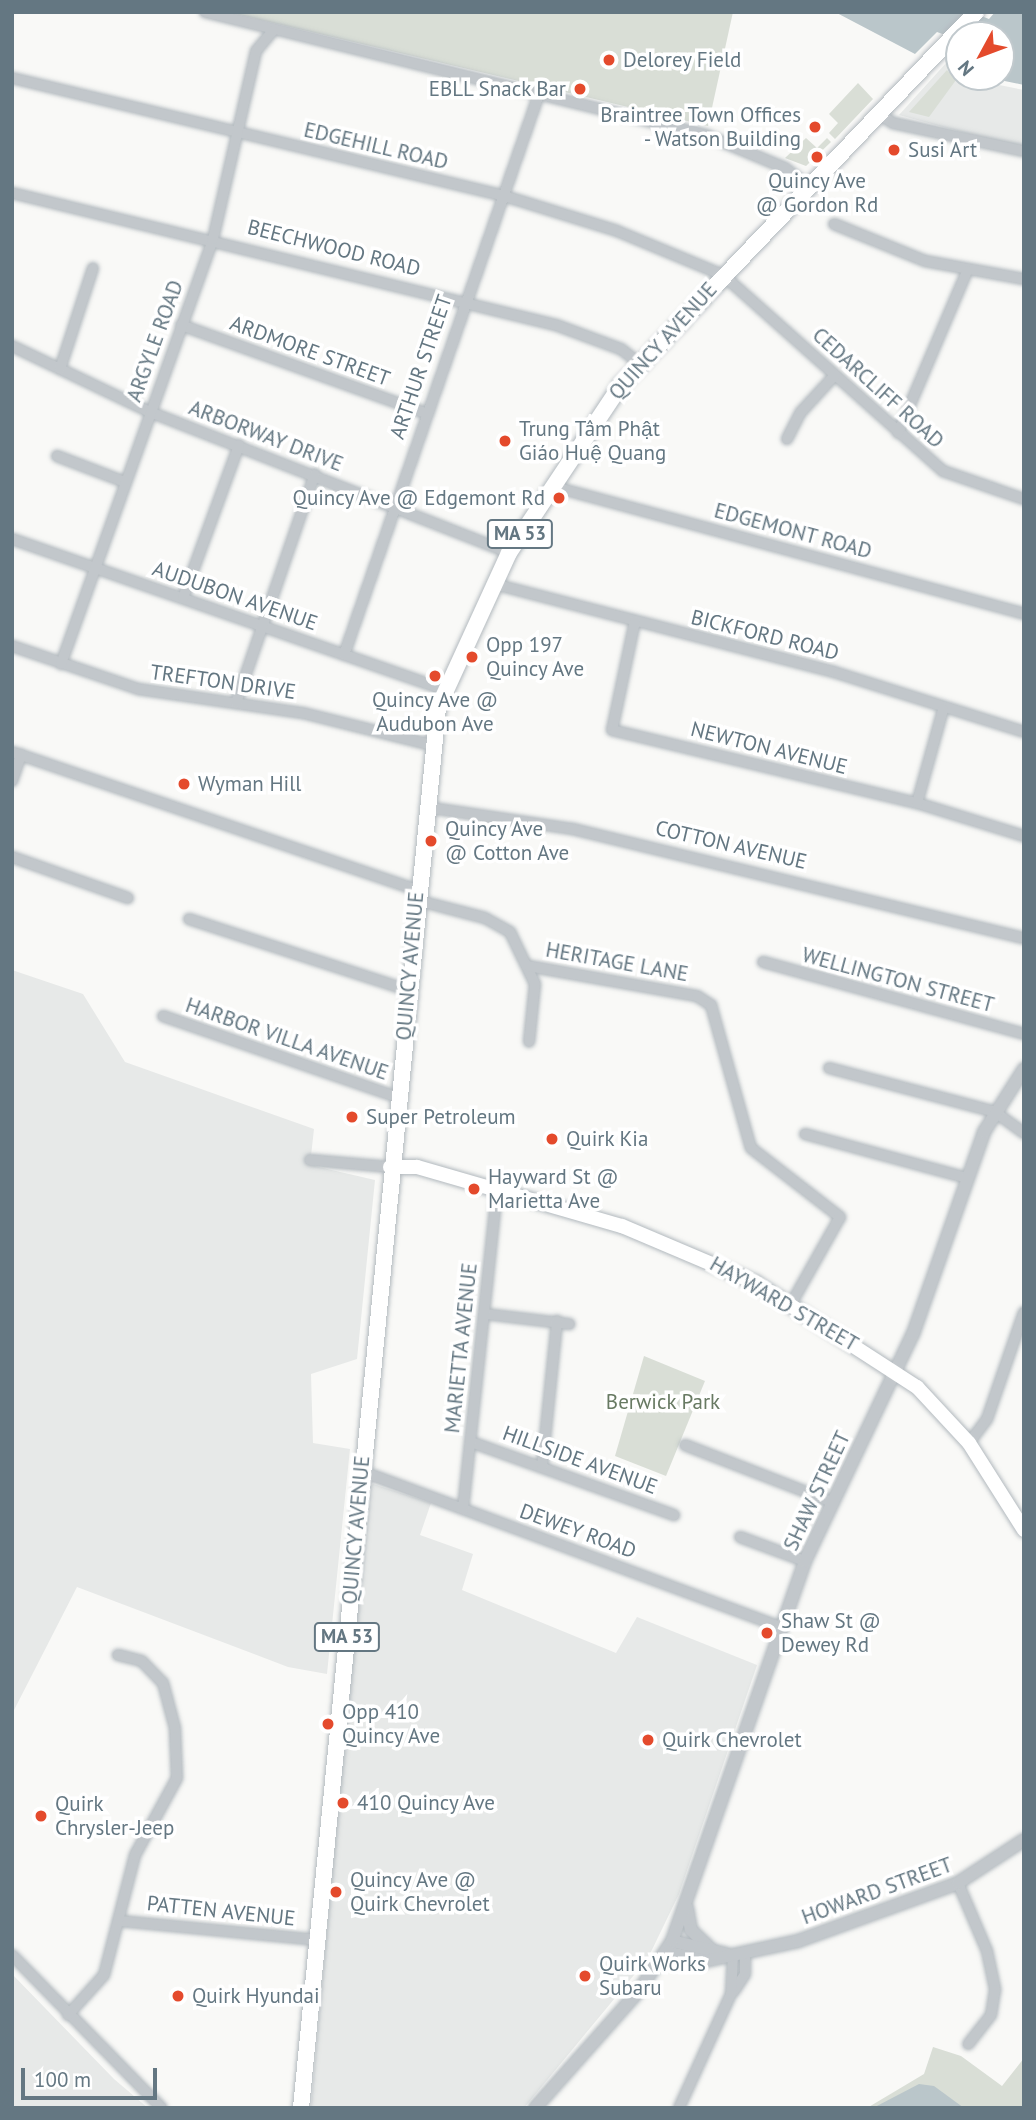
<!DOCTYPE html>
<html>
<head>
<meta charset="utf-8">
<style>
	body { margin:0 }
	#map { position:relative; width:1036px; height:2120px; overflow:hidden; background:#f9f9f7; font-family:"PT Sans",sans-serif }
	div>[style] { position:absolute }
	.built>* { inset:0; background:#e7e9e8 }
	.green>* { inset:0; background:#d9ded6 }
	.water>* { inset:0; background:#bac6ca }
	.roads { filter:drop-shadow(0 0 2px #b2b9be) drop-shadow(0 0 2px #b2b9be) }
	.minor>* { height:10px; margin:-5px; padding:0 5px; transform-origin:5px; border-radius:5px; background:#c2c7cb }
	.tertiary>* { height:12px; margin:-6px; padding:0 6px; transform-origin:6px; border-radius:6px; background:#c2c7cb }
	.secondary>* { height:14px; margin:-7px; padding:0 7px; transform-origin:7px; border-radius:7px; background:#fff }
	.primary>* { height:16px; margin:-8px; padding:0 8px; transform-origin:8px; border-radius:8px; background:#fff }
	.dots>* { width:19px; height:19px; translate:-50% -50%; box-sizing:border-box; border:4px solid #fff; border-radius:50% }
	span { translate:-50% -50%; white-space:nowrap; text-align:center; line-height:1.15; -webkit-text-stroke:7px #fff; paint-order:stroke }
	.shield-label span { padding:2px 5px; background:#fff; border:2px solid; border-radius:5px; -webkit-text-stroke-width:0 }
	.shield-label { font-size:19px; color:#647782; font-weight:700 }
	.poi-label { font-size:21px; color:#647782 }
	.left { translate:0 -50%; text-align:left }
	.right { translate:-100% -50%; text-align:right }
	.street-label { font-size:21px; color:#647782 }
	.park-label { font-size:21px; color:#687a63 }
	.frame { position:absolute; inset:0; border:14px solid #647782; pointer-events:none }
	.north { position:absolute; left:945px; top:21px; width:70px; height:70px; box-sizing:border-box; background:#fff; border:2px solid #c1c9cd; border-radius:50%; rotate:229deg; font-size:19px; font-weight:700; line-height:28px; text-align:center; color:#647782 }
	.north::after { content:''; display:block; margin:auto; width:24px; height:32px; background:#e44a2c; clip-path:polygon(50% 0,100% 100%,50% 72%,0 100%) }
	.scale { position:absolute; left:21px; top:2068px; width:136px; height:32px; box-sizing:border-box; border:4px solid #647782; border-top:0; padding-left:9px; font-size:21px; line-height:24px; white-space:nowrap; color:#647782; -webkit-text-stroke:5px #fff; paint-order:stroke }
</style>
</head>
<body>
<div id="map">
	<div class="built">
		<i style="clip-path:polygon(947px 62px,959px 77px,1024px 90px,1024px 149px,899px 115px)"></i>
		<i style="clip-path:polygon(12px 970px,83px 994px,125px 1062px,314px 1129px,310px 1165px,375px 1180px,357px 1359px,311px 1374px,313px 1443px,350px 1449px,327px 1674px,288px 1667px,77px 1587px,12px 1714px)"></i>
		<i style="clip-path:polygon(373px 1484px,431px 1503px,420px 1535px,473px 1554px,462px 1590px,616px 1653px,637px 1617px,757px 1665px,679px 1894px,648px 1958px,524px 2108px,311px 2108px,367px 1489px)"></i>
		<i style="clip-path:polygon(12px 1974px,114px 2079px,148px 2108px,12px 2108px)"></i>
	</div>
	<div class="green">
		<i style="clip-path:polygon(227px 12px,733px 12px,708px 126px)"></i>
		<i style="clip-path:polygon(947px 70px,956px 80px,929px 117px,909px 112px)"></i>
		<i style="clip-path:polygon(858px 83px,873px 99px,835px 139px,829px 133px,838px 123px,829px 114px)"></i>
		<i style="clip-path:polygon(806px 138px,817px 148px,827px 138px,831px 142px,806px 166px,785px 158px)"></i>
		<i style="clip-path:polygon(644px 1356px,705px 1381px,666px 1476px,615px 1456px)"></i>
		<i style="clip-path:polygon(933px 2047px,961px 2056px,1002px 2086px,1024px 2058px,1024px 2108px,867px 2108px,924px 2074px)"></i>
	</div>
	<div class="water">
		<i style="clip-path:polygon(835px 12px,971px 12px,989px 19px,995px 12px,1024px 12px,1024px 85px,985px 77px,1001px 77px,1001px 35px,959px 35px,959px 40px,937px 32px,915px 54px)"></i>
		<i style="clip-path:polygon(919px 2084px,934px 2086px,964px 2108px,873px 2108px)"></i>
	</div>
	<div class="roads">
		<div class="minor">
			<i style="left:205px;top:12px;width:516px;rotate:13.79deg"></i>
			<i style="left:706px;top:135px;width:86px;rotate:22.7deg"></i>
			<i style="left:785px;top:168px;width:28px;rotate:38deg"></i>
			<i style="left:12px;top:78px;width:503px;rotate:13.46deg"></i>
			<i style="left:501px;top:195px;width:121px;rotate:17.2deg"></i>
			<i style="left:617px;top:231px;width:115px;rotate:22.5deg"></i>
			<i style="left:723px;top:275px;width:295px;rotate:41.7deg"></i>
			<i style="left:943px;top:471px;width:86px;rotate:19.1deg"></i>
			<i style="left:878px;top:113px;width:18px;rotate:34deg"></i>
			<i style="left:893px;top:123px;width:134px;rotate:12.1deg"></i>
			<i style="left:12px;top:193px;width:560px;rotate:13.64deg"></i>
			<i style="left:556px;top:325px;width:69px;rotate:20.3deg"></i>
			<i style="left:621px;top:349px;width:23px;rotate:38deg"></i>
			<i style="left:834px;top:224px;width:98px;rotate:22.1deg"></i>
			<i style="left:925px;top:261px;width:101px;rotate:10.3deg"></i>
			<i style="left:181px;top:325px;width:259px;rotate:19.8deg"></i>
			<i style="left:12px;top:346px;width:153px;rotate:25.6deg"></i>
			<i style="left:150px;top:412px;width:386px;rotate:21.4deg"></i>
			<i style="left:60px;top:369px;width:106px;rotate:-71.9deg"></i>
			<i style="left:898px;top:433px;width:176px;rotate:-66.9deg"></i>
			<i style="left:787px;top:439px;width:30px;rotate:-63deg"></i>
			<i style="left:801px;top:412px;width:50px;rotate:-47.4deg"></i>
			<i style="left:57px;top:456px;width:73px;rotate:20.9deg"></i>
			<i style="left:551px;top:486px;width:490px;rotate:15.1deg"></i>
			<i style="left:12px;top:539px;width:459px;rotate:19.2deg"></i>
			<i style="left:494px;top:584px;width:351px;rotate:14.5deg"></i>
			<i style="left:834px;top:672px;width:199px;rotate:17.5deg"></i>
			<i style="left:183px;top:598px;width:163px;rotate:-69.9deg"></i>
			<i style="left:635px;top:621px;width:111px;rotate:101.9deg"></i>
			<i style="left:612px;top:730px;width:314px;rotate:13.5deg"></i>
			<i style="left:917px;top:803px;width:112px;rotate:17.1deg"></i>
			<i style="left:12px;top:646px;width:133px;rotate:18.8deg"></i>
			<i style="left:138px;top:689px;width:167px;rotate:8.3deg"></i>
			<i style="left:303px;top:713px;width:132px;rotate:14deg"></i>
			<i style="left:344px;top:655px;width:594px;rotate:-70.83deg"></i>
			<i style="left:61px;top:664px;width:451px;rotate:-70.3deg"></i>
			<i style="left:213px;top:239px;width:193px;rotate:-77.1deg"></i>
			<i style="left:256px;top:51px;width:26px;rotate:-50deg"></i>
			<i style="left:236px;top:703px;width:242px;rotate:-71deg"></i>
			<i style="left:12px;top:752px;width:428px;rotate:18.8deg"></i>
			<i style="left:12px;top:781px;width:28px;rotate:-71deg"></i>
			<i style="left:917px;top:803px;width:97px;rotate:-74.4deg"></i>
			<i style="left:425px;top:807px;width:150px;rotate:8.5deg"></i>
			<i style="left:573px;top:829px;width:464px;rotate:13.6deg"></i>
			<i style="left:12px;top:857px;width:123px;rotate:19.5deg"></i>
			<i style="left:416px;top:900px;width:71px;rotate:14.6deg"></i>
			<i style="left:485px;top:918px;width:29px;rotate:29deg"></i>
			<i style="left:510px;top:932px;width:58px;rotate:64.3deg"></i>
			<i style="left:535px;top:984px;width:58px;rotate:95.9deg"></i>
			<i style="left:189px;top:919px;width:229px;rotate:18deg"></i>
			<i style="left:763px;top:962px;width:271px;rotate:15.4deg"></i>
			<i style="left:528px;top:966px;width:172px;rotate:10.1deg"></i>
			<i style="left:697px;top:996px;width:17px;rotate:33deg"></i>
			<i style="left:711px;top:1005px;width:148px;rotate:74.4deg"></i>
			<i style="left:751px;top:1148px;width:113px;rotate:37.8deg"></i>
			<i style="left:840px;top:1217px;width:100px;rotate:119.4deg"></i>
			<i style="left:163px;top:1016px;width:248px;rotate:19.1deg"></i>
			<i style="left:829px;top:1068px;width:172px;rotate:14.8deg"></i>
			<i style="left:995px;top:1112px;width:36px;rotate:36deg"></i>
			<i style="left:805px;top:1134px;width:168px;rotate:15.2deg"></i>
			<i style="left:310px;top:1160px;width:80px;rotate:5deg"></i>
			<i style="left:485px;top:1314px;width:85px;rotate:6.8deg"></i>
			<i style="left:471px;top:1442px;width:216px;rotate:19.8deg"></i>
			<i style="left:969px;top:1443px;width:30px;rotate:-53deg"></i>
			<i style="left:987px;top:1419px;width:113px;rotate:-70.9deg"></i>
			<i style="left:685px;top:1445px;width:158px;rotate:21.2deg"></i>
			<i style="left:542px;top:1467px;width:147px;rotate:-84.1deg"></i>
			<i style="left:361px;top:1471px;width:448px;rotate:20.4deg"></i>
			<i style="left:463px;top:1509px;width:321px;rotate:-83.9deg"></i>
			<i style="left:740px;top:1537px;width:69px;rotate:20.3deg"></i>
			<i style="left:958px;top:1883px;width:74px;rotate:66.9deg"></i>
			<i style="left:987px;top:1951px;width:40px;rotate:78deg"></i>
			<i style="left:995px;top:1990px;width:25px;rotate:99deg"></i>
			<i style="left:991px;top:2015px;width:37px;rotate:128deg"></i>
			<i style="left:120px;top:1921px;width:199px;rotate:5.5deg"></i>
			<i style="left:12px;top:1955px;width:214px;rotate:45.6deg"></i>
			<i style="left:734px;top:1991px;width:20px;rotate:-57deg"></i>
			<i style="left:745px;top:1974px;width:20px;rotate:-90deg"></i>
			<i style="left:68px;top:2015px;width:54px;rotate:-48deg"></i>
			<i style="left:104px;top:1975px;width:124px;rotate:-75.5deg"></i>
			<i style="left:135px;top:1855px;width:88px;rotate:-61.4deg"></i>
			<i style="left:177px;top:1778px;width:50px;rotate:-92.3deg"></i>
			<i style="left:175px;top:1728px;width:47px;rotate:-104.9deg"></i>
			<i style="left:163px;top:1683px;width:30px;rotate:-134deg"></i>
			<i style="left:142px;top:1661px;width:25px;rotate:-166deg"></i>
			<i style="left:679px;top:2108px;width:125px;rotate:-65.5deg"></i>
			<i style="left:731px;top:1994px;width:38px;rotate:-87deg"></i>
		</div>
		<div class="tertiary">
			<i style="left:687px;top:1908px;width:22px;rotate:80deg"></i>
			<i style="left:691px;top:1930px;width:29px;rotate:44deg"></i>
			<i style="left:672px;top:1941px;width:56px;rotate:13.5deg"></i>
			<i style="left:667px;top:1952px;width:39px;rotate:13deg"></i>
			<i style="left:705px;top:1961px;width:95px;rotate:-12.1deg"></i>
			<i style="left:798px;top:1941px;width:170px;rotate:-19.9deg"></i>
			<i style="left:958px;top:1883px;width:79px;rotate:-33.1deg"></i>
			<i style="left:535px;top:2108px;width:155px;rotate:-48.4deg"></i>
			<i style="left:638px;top:1992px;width:61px;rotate:-56.3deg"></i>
			<i style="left:672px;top:1941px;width:403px;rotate:-70.7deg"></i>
			<i style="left:805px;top:1561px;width:251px;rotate:-64.6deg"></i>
			<i style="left:913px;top:1334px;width:214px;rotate:-70.6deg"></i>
			<i style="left:984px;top:1132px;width:75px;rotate:-57.6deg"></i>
		</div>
		<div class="secondary">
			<i style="left:390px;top:1167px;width:27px"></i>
			<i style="left:417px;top:1167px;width:213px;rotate:16.1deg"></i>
			<i style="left:622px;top:1226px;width:146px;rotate:23deg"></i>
			<i style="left:756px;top:1283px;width:192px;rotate:32.9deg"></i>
			<i style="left:917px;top:1387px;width:76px;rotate:47.1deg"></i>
			<i style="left:969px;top:1443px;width:103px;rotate:57.7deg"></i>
		</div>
		<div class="primary">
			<i style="left:301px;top:2108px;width:1407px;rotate:-84.41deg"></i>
			<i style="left:438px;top:708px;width:170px;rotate:-65.4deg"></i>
			<i style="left:509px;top:553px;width:202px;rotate:-56.3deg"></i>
			<i style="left:621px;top:385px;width:515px;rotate:-46.42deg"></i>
		</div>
	</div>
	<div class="dots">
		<i style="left:609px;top:60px;background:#e44a2c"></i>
		<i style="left:580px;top:89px;background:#e44a2c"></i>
		<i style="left:815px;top:127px;background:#e44a2c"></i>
		<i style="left:894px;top:150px;background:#e44a2c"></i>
		<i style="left:817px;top:157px;background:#e44a2c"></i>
		<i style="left:505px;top:441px;background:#e44a2c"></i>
		<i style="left:559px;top:498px;background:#e44a2c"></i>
		<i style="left:472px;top:657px;background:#e44a2c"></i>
		<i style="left:435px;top:676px;background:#e44a2c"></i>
		<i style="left:184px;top:784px;background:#e44a2c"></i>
		<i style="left:431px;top:841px;background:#e44a2c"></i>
		<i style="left:352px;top:1117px;background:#e44a2c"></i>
		<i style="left:552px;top:1139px;background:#e44a2c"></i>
		<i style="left:474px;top:1189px;background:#e44a2c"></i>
		<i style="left:767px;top:1633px;background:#e44a2c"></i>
		<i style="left:328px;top:1724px;background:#e44a2c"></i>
		<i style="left:648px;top:1740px;background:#e44a2c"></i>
		<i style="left:343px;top:1803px;background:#e44a2c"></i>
		<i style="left:41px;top:1816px;background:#e44a2c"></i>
		<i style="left:336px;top:1892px;background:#e44a2c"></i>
		<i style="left:585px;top:1976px;background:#e44a2c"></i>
		<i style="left:178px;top:1996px;background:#e44a2c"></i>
	</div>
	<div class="shield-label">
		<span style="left:520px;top:534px">MA 53</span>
		<span style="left:347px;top:1637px">MA 53</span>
	</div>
	<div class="poi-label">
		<span class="left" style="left:623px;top:60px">Delorey Field</span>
		<span class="right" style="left:566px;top:89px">EBLL Snack Bar</span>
		<span class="right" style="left:801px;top:127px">Braintree Town Offices<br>- Watson Building</span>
		<span class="left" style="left:908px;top:150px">Susi Art</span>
		<span style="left:817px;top:193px">Quincy Ave<br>@ Gordon Rd</span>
		<span class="left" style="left:519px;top:441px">Trung Tâm Phật<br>Giáo Huệ Quang</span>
		<span class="right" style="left:545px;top:498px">Quincy Ave @ Edgemont Rd</span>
		<span class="left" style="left:486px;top:657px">Opp 197<br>Quincy Ave</span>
		<span style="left:435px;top:712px">Quincy Ave @<br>Audubon Ave</span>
		<span class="left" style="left:198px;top:784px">Wyman Hill</span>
		<span class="left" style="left:445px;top:841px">Quincy Ave<br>@ Cotton Ave</span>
		<span class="left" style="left:366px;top:1117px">Super Petroleum</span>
		<span class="left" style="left:566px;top:1139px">Quirk Kia</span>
		<span class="left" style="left:488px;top:1189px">Hayward St @<br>Marietta Ave</span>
		<span class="left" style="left:781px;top:1633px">Shaw St @<br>Dewey Rd</span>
		<span class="left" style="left:342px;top:1724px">Opp 410<br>Quincy Ave</span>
		<span class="left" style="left:662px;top:1740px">Quirk Chevrolet</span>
		<span class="left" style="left:357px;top:1803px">410 Quincy Ave</span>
		<span class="left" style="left:55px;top:1816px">Quirk<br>Chrysler-Jeep</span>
		<span class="left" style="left:350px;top:1892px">Quincy Ave @<br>Quirk Chevrolet</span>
		<span class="left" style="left:599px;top:1976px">Quirk Works<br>Subaru</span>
		<span class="left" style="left:192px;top:1996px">Quirk Hyundai</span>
	</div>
	<div class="street-label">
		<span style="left:376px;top:146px;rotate:13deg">EDGEHILL ROAD</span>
		<span style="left:334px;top:248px;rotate:14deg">BEECHWOOD ROAD</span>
		<span style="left:155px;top:341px;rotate:-70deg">ARGYLE ROAD</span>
		<span style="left:663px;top:341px;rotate:-48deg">QUINCY AVENUE</span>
		<span style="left:310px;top:351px;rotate:20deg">ARDMORE STREET</span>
		<span style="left:421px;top:367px;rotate:-71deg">ARTHUR STREET</span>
		<span style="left:878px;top:388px;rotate:42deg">CEDARCLIFF ROAD</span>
		<span style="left:266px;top:436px;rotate:21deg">ARBORWAY DRIVE</span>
		<span style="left:793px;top:531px;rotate:15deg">EDGEMONT ROAD</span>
		<span style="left:235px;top:596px;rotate:19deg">AUDUBON AVENUE</span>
		<span style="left:765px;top:635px;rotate:14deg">BICKFORD ROAD</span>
		<span style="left:223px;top:682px;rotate:8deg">TREFTON DRIVE</span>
		<span style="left:769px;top:748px;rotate:14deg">NEWTON AVENUE</span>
		<span style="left:731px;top:845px;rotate:13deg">COTTON AVENUE</span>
		<span style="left:617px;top:962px;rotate:10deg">HERITAGE LANE</span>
		<span style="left:410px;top:966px;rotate:-85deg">QUINCY AVENUE</span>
		<span style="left:898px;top:980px;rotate:15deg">WELLINGTON STREET</span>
		<span style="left:287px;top:1039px;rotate:19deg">HARBOR VILLA AVENUE</span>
		<span style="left:784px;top:1304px;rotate:30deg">HAYWARD STREET</span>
		<span style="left:461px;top:1348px;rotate:-84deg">MARIETTA AVENUE</span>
		<span style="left:580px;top:1460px;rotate:20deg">HILLSIDE AVENUE</span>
		<span style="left:817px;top:1491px;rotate:-65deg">SHAW STREET</span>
		<span style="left:356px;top:1530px;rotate:-85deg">QUINCY AVENUE</span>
		<span style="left:578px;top:1531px;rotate:20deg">DEWEY ROAD</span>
		<span style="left:877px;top:1891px;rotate:-20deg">HOWARD STREET</span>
		<span style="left:221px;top:1911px;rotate:6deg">PATTEN AVENUE</span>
	</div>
	<div class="park-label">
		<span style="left:663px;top:1402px">Berwick Park</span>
	</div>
	<div class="frame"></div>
	<div class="north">N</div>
	<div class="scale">100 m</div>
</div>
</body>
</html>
